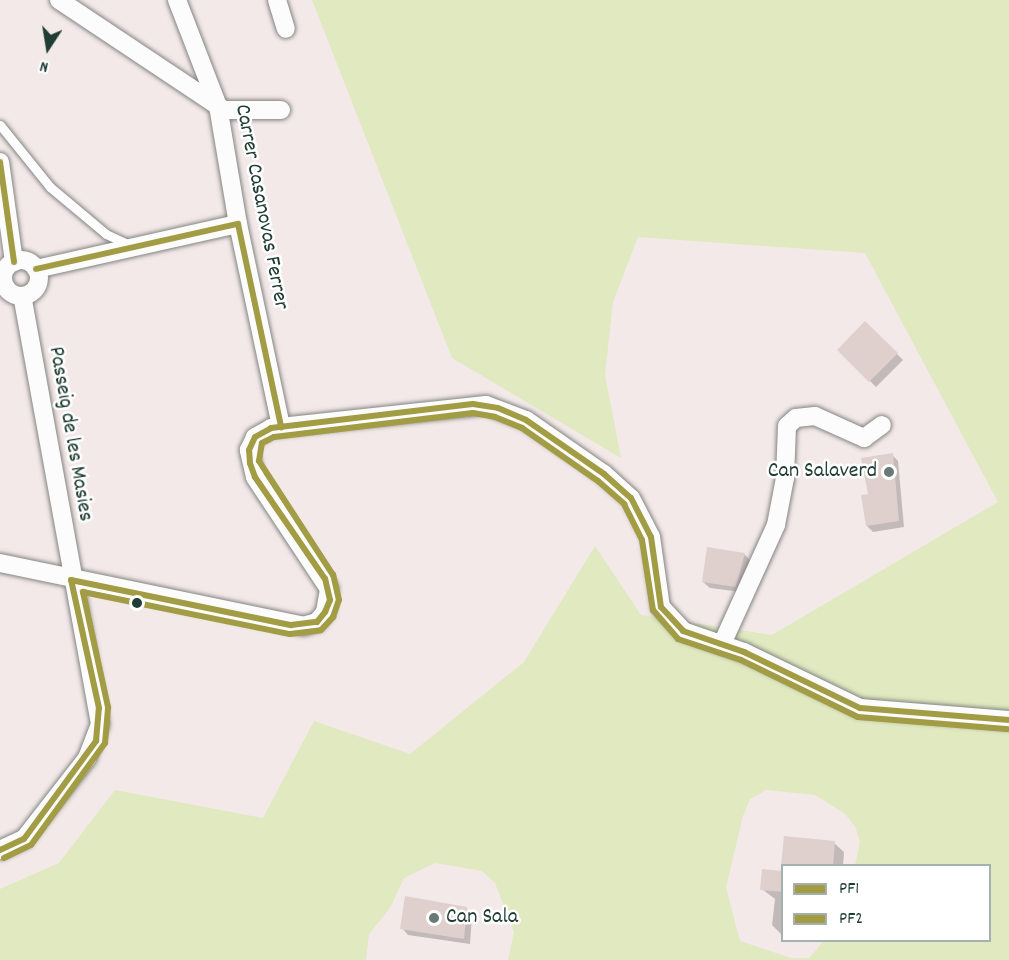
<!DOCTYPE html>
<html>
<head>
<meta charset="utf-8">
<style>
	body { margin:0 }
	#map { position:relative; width:1009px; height:960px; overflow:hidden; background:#f3e9e8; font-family:Dekko,sans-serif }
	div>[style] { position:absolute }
	.green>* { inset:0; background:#e0e9c0 }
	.shadow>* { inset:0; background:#0003 }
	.building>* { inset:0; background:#dfd0ce }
	.roads { filter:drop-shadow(0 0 2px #848583) drop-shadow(0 0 2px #848583) }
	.lane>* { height:9px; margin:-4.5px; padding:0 4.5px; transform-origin:4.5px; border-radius:4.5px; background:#fdfcfc }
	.street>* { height:18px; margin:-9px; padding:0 9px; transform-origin:9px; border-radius:9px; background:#fdfcfc }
	.street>.ring { margin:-9px; padding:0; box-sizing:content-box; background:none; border:18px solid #fdfcfc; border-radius:50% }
	.bus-1>* { height:6px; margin:-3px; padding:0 3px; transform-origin:3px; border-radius:3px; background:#a29c44 }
	.bus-2>* { height:6px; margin:-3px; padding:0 3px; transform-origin:3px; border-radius:3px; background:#a29c44 }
	.dots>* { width:16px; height:16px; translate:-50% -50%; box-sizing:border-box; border:3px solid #fff; border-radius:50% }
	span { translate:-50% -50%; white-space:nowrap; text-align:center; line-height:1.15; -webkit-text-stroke:5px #fff; paint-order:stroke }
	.street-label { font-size:22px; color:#1f3d34 }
	.poi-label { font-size:22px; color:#1f3d34 }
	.right { translate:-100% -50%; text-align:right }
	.left { translate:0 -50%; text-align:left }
	.legend { position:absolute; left:781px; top:864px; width:210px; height:78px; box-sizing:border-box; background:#fff; border:2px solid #a5b1ae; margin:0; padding:8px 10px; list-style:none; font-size:18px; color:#1f3d34 }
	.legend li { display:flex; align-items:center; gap:12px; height:30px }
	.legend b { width:30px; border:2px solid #a5b1ae }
	.north { position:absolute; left:18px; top:18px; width:60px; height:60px; -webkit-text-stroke:4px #fff; paint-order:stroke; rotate:192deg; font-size:16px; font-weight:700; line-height:24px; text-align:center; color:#1f3d34 }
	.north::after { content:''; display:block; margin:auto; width:21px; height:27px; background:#1f3d34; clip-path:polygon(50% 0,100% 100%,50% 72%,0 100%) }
</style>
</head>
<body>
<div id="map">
	<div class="green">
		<i style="clip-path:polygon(evenodd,312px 0,1009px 0,1009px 960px,508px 960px,514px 932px,495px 883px,482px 871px,435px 863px,404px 878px,390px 908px,369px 934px,366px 960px,0 960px,0 889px,59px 863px,115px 790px,263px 818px,314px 721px,410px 754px,524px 662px,595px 546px,641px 615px,772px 635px,998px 502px,865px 253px,638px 237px,613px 302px,605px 375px,621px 458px,452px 358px,312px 0,766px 790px,815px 795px,844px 813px,855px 826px,860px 842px,855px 865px,990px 866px,990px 940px,824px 941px,809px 958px,791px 958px,740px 941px,726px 887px,743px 816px,750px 799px,766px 790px)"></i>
	</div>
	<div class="shadow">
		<i style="clip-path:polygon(865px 323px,903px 360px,876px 387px,839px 350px)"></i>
		<i style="clip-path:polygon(892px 455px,898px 461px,904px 527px,873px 532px,867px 526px,870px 495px)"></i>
		<i style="clip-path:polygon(744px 554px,750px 560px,741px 592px,710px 588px,703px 582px)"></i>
		<i style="clip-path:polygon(785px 838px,834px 843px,844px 852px,843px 866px,782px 866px,782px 935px,772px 925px,775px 899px,762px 889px,781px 872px)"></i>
		<i style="clip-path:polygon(466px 908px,472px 915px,470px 944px,408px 935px,402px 928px)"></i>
	</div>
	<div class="building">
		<i style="clip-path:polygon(865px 321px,898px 353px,869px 382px,837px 350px)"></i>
		<i style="clip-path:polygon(893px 453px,899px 521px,866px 526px,861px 495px,868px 494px,861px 458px)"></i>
		<i style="clip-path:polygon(707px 547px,745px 553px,736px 587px,702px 582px)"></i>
		<i style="clip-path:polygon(784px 836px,835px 841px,833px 866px,781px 866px)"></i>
		<i style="clip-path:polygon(762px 869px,783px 871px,783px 892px,760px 890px)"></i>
		<i style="clip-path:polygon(405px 896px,467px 907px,464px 939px,400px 929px)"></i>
	</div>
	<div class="roads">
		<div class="lane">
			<i style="left:0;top:125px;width:80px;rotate:51.1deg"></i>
			<i style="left:50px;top:187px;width:73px;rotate:40deg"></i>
			<i style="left:106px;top:234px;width:29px;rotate:25deg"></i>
		</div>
		<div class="street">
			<i style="left:59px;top:0;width:198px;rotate:33.7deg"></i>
			<i style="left:224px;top:110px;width:57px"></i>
			<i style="left:177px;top:0;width:114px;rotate:68.9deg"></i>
			<i style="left:218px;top:106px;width:120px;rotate:80.4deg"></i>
			<i style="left:238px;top:224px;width:208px;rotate:78deg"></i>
			<i style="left:277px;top:0;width:30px;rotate:73deg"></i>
			<i style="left:0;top:162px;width:101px;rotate:82deg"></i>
			<i class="ring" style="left:3px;top:260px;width:18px;height:18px"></i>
			<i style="left:36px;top:269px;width:207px;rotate:-12.6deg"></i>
			<i style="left:0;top:563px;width:309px;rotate:11.7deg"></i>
			<i style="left:303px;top:626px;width:15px;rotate:-16deg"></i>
			<i style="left:317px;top:622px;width:13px;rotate:-51deg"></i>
			<i style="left:325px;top:612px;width:23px;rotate:-80deg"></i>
			<i style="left:329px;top:589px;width:134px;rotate:-123.5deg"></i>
			<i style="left:255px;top:477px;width:28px;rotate:-103deg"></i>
			<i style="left:249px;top:450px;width:14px;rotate:-65deg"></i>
			<i style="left:255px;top:437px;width:18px;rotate:-29deg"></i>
			<i style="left:271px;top:428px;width:216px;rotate:-6.1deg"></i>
			<i style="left:486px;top:405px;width:43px;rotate:20.6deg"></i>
			<i style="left:526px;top:420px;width:95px;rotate:34.7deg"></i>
			<i style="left:604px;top:474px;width:36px;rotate:42deg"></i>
			<i style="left:631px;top:498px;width:44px;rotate:62.9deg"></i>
			<i style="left:651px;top:537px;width:71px;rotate:81.9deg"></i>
			<i style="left:661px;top:607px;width:33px;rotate:47deg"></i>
			<i style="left:683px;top:631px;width:65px;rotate:19deg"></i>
			<i style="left:744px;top:652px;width:129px;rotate:25.8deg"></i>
			<i style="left:860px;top:708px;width:149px;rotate:4.6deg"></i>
			<i style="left:722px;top:644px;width:131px;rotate:-65.6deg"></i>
			<i style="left:776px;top:525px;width:48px;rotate:-79.2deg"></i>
			<i style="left:785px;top:478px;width:52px;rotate:-87.8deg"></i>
			<i style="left:787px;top:426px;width:12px;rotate:-42deg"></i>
			<i style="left:796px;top:418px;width:19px;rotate:-6deg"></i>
			<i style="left:815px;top:416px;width:54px;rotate:24.2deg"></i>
			<i style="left:864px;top:438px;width:22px;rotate:-36deg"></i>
			<i style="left:0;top:850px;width:26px;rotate:-25deg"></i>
			<i style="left:24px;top:839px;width:103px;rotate:-52.1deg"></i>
			<i style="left:87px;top:758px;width:36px;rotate:-69deg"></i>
			<i style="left:100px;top:724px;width:435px;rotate:-100.3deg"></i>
		</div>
	</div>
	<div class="bus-1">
		<i style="left:0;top:162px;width:101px;rotate:82deg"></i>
		<i style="left:36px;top:269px;width:207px;rotate:-12.6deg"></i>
		<i style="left:238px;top:224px;width:208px;rotate:78deg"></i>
		<i style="left:0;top:850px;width:26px;rotate:-25deg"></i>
		<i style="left:24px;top:839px;width:122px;rotate:-53.7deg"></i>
		<i style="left:96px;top:741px;width:33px;rotate:-85deg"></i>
		<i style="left:99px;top:708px;width:131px;rotate:-102.3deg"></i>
		<i style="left:71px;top:580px;width:225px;rotate:11.6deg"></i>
		<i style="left:291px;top:625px;width:26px;rotate:-7deg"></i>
		<i style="left:317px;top:622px;width:13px;rotate:-51deg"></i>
		<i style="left:325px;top:612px;width:13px;rotate:-67deg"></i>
		<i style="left:330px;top:600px;width:22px;rotate:-103deg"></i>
		<i style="left:325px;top:579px;width:124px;rotate:-124.5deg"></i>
		<i style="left:255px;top:477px;width:15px;rotate:-110deg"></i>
		<i style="left:250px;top:463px;width:13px;rotate:-94deg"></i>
		<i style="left:249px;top:450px;width:14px;rotate:-65deg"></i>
		<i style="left:255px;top:437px;width:18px;rotate:-29deg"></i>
		<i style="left:271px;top:428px;width:203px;rotate:-6.8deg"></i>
		<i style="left:473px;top:404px;width:25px;rotate:9deg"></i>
		<i style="left:498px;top:408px;width:30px;rotate:23deg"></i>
		<i style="left:526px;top:420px;width:95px;rotate:34.7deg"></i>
		<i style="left:604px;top:474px;width:36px;rotate:42deg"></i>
		<i style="left:631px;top:498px;width:44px;rotate:62.9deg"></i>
		<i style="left:651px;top:537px;width:71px;rotate:81.9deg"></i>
		<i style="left:661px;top:607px;width:33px;rotate:47deg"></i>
		<i style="left:683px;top:631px;width:65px;rotate:19deg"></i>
		<i style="left:744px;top:652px;width:129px;rotate:25.8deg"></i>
		<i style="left:860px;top:708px;width:149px;rotate:4.6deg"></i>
	</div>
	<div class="bus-2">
		<i style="left:4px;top:858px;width:30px;rotate:-26deg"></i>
		<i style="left:31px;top:845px;width:126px;rotate:-54deg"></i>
		<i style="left:105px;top:743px;width:36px;rotate:-85deg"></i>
		<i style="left:108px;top:707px;width:118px;rotate:-102.3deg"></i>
		<i style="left:83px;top:592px;width:211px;rotate:11.5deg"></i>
		<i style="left:290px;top:634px;width:31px;rotate:-7deg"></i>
		<i style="left:321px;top:630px;width:18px;rotate:-47deg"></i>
		<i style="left:333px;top:617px;width:18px;rotate:-71deg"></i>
		<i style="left:339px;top:600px;width:26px;rotate:-103deg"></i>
		<i style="left:333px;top:575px;width:136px;rotate:-123deg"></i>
		<i style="left:259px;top:461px;width:18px;rotate:-81deg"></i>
		<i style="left:262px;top:443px;width:13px;rotate:-27deg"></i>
		<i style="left:274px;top:437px;width:200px;rotate:-6.9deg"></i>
		<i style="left:473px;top:413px;width:22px;rotate:10deg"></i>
		<i style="left:495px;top:417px;width:29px;rotate:22deg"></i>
		<i style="left:522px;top:428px;width:93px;rotate:34.9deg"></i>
		<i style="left:598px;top:481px;width:35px;rotate:41deg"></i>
		<i style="left:624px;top:504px;width:40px;rotate:63.4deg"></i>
		<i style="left:642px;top:540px;width:71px;rotate:81.1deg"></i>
		<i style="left:653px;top:610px;width:38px;rotate:49deg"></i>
		<i style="left:678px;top:639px;width:66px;rotate:18.4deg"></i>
		<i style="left:741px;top:660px;width:130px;rotate:26deg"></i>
		<i style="left:858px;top:717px;width:150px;rotate:4.6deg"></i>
	</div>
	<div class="dots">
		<i style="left:889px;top:472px;background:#697973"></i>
		<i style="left:137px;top:603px;background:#1f3d34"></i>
		<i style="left:434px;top:918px;background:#697973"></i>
	</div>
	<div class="street-label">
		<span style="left:261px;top:207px;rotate:79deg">Carrer Casanovas Ferrer</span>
		<span style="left:70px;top:434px;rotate:80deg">Passeig de les Masies</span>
	</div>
	<div class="poi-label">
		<span class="right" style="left:877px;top:472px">Can Salaverd</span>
		<span class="left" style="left:446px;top:918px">Can Sala</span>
	</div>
	<ul class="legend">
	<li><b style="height:8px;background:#a29c44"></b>PF1</li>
	<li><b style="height:8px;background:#a29c44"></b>PF2</li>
	</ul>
	<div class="north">N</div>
</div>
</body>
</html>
